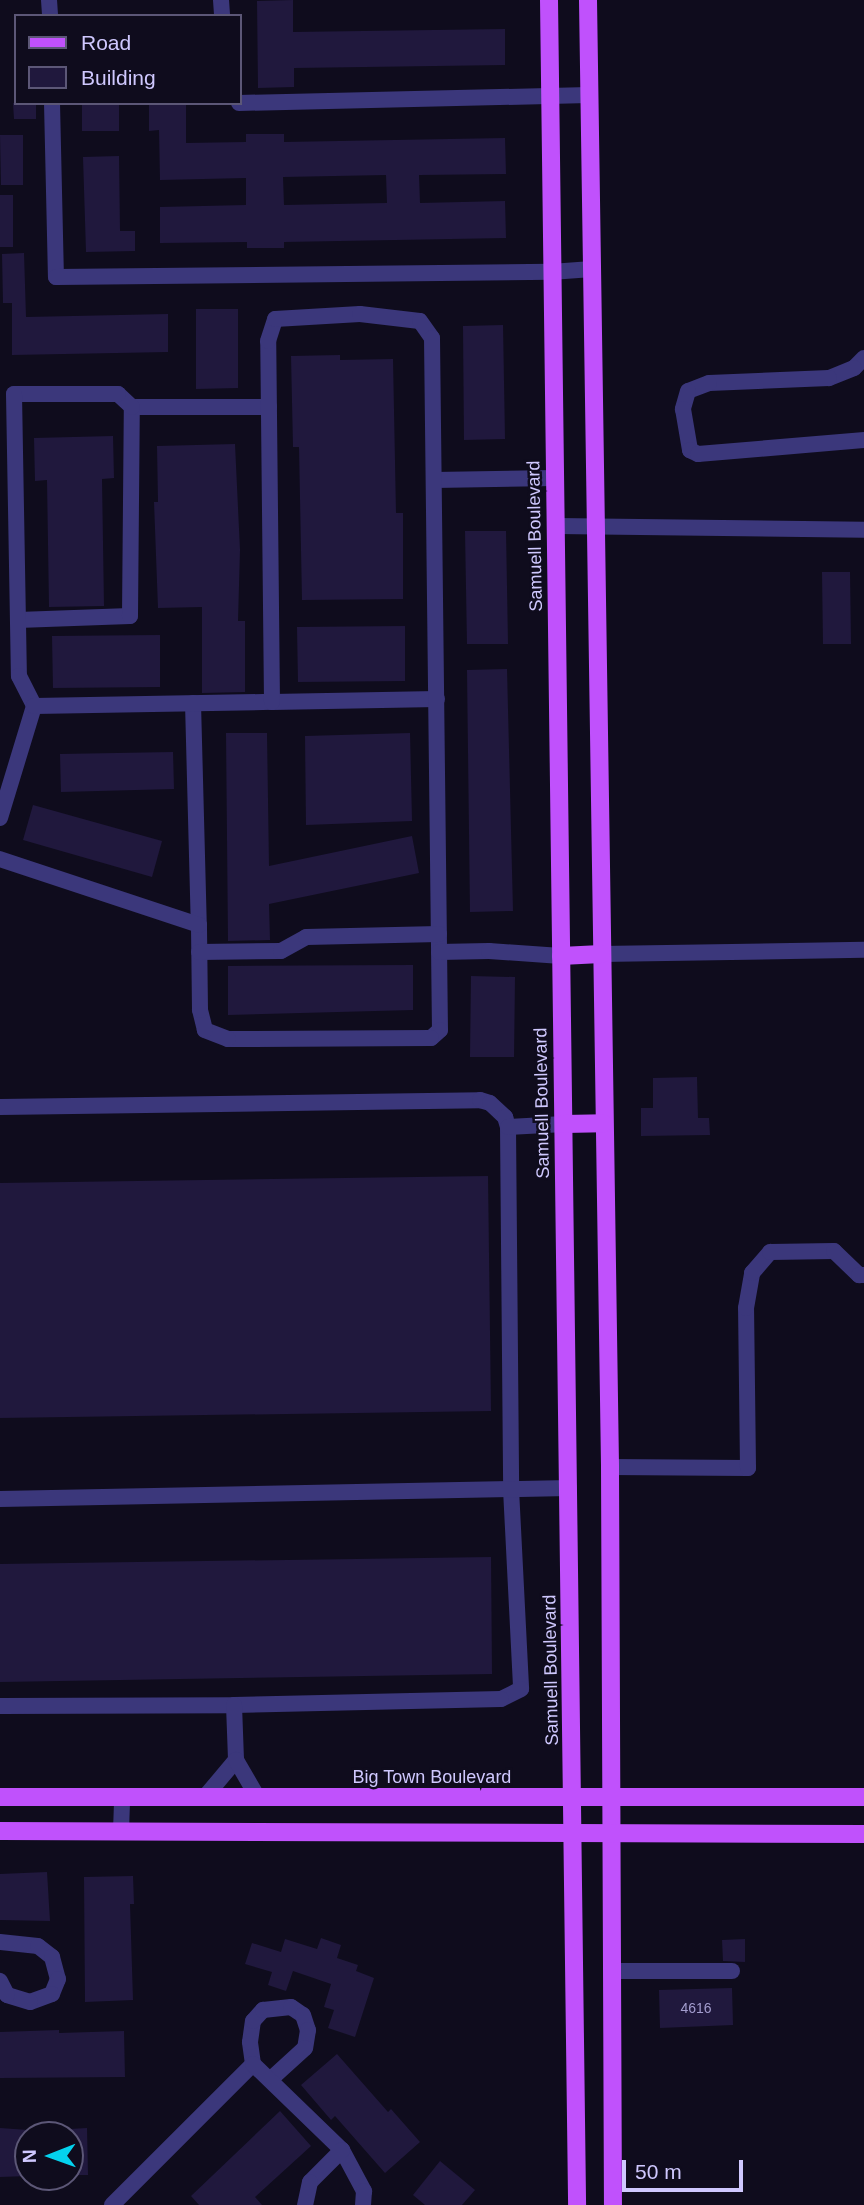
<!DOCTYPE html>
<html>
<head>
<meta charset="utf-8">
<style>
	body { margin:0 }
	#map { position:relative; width:864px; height:2205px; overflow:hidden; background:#0f0c1d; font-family:Helvetica,sans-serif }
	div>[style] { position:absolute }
	.building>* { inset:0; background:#20183d }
	.minor>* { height:16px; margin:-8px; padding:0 8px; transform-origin:8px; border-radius:8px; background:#3b377b }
	.major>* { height:18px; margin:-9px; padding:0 9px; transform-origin:9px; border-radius:9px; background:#c051fc }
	span { translate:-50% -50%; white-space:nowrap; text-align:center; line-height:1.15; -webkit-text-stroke:5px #0f0c1d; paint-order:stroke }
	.number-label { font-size:14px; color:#a39cce }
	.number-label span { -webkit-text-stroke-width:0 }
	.street-label { font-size:18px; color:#cfc8fe }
	.legend { position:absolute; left:14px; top:14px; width:228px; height:91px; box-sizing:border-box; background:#0f0c1d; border:2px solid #5c5777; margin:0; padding:9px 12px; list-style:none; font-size:21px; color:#cfc8fe }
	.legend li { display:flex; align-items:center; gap:14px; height:35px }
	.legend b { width:35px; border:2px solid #5c5777 }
	.north { position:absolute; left:14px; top:2121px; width:70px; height:70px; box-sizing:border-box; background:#0f0c1d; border:2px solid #5c5777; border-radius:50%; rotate:269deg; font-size:19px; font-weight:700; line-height:28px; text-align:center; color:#cfc8fe }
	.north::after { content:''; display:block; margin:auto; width:24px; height:32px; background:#04d2ee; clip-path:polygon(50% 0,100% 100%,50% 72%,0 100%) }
	.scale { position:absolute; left:622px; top:2160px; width:121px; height:32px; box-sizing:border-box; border:4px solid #cfc8fe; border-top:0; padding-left:9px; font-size:21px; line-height:24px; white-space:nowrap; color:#cfc8fe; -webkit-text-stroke:5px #0f0c1d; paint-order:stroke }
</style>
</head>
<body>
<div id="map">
	<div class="building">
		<i style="clip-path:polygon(293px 0,293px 32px,505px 29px,505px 65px,294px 68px,294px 87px,258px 88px,257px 1px)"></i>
		<i style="clip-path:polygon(13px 103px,36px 103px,36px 119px,14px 119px)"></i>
		<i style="clip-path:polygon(82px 103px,119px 103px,119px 131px,82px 131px)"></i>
		<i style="clip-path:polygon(evenodd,149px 103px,186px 103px,186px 143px,246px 142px,246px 134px,284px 134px,284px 142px,505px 138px,506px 174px,419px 175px,420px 203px,505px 201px,506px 238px,284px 242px,284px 248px,247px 248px,247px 242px,160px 243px,160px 207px,246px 205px,246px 178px,160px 180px,159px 130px,149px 131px,149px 103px,386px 175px,387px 203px,284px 205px,283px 177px,386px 175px)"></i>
		<i style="clip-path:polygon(0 135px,23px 135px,23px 185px,1px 185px)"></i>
		<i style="clip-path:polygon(119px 156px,120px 231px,135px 231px,135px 251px,86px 252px,83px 157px)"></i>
		<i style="clip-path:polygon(0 195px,13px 195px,13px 247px,0 247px)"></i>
		<i style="clip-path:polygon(24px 253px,26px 317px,168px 314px,168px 352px,12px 355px,12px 303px,3px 303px,2px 254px)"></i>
		<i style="clip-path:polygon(196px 309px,238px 309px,238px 388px,196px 389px)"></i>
		<i style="clip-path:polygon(503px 325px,505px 439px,464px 440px,463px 326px)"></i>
		<i style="clip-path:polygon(340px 355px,340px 360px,393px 359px,396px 513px,403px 513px,403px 599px,302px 600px,299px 447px,293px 447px,291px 356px)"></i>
		<i style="clip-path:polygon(113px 436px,114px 478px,102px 479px,104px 606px,49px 607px,47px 480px,35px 481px,34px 438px)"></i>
		<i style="clip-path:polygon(235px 444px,240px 550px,238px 621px,245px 621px,245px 692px,202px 693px,202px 607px,158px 608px,154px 502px,158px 502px,157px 446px)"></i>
		<i style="clip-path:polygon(465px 531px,506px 531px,508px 644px,467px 644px)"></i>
		<i style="clip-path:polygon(822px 572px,850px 572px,851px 644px,823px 644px)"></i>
		<i style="clip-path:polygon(405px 626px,405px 681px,298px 682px,297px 627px)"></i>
		<i style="clip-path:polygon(160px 635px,160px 687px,53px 688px,52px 636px)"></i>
		<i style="clip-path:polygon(507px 669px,513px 911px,470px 912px,467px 670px)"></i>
		<i style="clip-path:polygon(226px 733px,267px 733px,269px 866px,412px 836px,419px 873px,269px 904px,270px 940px,228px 941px)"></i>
		<i style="clip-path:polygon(410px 733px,412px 821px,306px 825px,305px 736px)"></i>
		<i style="clip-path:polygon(173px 752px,174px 789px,61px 792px,60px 754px)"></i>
		<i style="clip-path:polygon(33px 805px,162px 841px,152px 877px,23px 840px)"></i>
		<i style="clip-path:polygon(413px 965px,413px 1010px,228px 1015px,228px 966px)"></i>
		<i style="clip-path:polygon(471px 976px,515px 977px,514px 1057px,470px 1057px)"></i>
		<i style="clip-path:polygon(697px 1077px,698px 1118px,709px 1118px,710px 1135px,641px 1136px,641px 1108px,653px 1108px,653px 1078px)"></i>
		<i style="clip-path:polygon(488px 1176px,491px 1411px,0 1418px,0 1183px)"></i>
		<i style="clip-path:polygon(491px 1557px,492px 1674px,0 1682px,0 1564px)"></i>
		<i style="clip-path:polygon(47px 1872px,50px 1921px,0 1920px,0 1874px)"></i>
		<i style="clip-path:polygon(133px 1876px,134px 1904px,130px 1904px,133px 2000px,85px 2002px,84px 1877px)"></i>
		<i style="clip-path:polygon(321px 1938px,341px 1945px,337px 1958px,358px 1965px,356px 1971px,374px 1978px,355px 2037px,328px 2028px,334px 2010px,324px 2007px,331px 1984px,293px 1971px,286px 1991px,268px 1985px,272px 1972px,245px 1964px,252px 1943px,281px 1952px,285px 1939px,317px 1949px)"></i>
		<i style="clip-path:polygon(745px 1939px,745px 1962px,723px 1961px,722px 1940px)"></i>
		<i style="clip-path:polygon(732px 1988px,733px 2025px,660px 2028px,659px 1990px)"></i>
		<i style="clip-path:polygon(59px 2030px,59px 2033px,124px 2031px,125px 2077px,0 2078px,0 2032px)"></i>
		<i style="clip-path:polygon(337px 2054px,388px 2112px,391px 2109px,420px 2142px,385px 2173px,335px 2116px,331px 2120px,301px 2085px)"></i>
		<i style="clip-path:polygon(280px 2111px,311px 2146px,255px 2197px,262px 2205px,199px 2205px,191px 2196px)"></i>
		<i style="clip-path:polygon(0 2128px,28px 2130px,28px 2176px,0 2177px)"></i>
		<i style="clip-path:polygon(87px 2128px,88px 2175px,70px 2175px,70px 2129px)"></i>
		<i style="clip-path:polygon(440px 2161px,475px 2190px,462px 2205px,425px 2205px,413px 2195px)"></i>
	</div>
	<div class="minor">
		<i style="left:49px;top:0;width:16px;rotate:86deg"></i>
		<i style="left:221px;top:0;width:16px;rotate:86deg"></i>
		<i style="left:52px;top:103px;width:174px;rotate:88.7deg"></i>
		<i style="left:56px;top:277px;width:495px;rotate:-0.6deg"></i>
		<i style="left:551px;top:272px;width:41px;rotate:-4.2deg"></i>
		<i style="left:239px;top:103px;width:350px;rotate:-1.3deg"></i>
		<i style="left:864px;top:358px;width:14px;rotate:135deg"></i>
		<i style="left:854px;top:368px;width:27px;rotate:158deg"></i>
		<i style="left:829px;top:378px;width:120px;rotate:177.6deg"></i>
		<i style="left:709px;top:383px;width:22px;rotate:159deg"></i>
		<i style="left:688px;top:391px;width:19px;rotate:106deg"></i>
		<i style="left:683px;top:409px;width:42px;rotate:80.3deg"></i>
		<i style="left:690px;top:450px;width:9px;rotate:27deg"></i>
		<i style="left:698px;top:454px;width:167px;rotate:-4.8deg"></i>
		<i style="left:132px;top:407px;width:137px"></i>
		<i style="left:434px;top:480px;width:121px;rotate:-0.9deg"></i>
		<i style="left:557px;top:526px;width:307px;rotate:0.7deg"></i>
		<i style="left:18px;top:620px;width:112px;rotate:-2deg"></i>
		<i style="left:130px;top:616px;width:209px;rotate:-89.5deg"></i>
		<i style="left:132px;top:407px;width:19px;rotate:-137deg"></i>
		<i style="left:118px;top:394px;width:104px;rotate:180deg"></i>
		<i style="left:14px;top:394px;width:282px;rotate:89deg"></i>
		<i style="left:19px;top:676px;width:34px;rotate:63deg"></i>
		<i style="left:272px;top:702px;width:165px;rotate:-1deg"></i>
		<i style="left:193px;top:703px;width:222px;rotate:88.5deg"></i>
		<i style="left:0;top:818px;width:117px;rotate:-73.1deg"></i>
		<i style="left:34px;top:706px;width:238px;rotate:-1deg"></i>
		<i style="left:272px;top:702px;width:361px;rotate:-90.6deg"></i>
		<i style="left:268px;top:341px;width:23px;rotate:-72deg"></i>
		<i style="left:275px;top:319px;width:85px;rotate:-3.4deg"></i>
		<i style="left:360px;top:314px;width:60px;rotate:6.7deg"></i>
		<i style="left:420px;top:321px;width:21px;rotate:55deg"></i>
		<i style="left:432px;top:338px;width:692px;rotate:89.34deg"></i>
		<i style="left:440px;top:1030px;width:12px;rotate:138deg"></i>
		<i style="left:431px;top:1038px;width:203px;rotate:179.7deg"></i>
		<i style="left:228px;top:1039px;width:25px;rotate:-159deg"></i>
		<i style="left:205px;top:1030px;width:21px;rotate:-104deg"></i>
		<i style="left:200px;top:1010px;width:85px;rotate:-90.7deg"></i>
		<i style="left:199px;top:925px;width:210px;rotate:-161.7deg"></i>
		<i style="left:199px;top:952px;width:82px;rotate:-0.7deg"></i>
		<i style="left:281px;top:951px;width:29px;rotate:-29deg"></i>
		<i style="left:306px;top:937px;width:133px;rotate:-1.3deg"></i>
		<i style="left:439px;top:952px;width:50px;rotate:-1.1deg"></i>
		<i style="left:489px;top:951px;width:72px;rotate:4deg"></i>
		<i style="left:601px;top:954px;width:263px;rotate:-0.9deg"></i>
		<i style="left:0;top:1107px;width:480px;rotate:-0.8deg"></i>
		<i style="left:480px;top:1100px;width:10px;rotate:17deg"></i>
		<i style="left:490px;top:1103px;width:21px;rotate:43deg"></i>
		<i style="left:505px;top:1117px;width:10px;rotate:73deg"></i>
		<i style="left:508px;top:1127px;width:362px;rotate:89.5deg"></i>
		<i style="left:511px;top:1489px;width:200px;rotate:87.1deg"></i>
		<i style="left:521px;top:1689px;width:22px;rotate:153deg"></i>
		<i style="left:501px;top:1699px;width:267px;rotate:178.7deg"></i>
		<i style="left:508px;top:1127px;width:56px;rotate:-3.1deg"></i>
		<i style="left:610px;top:1467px;width:138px;rotate:0.4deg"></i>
		<i style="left:748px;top:1468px;width:160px;rotate:-90.7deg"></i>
		<i style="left:746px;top:1308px;width:36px;rotate:-80deg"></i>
		<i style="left:752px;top:1273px;width:28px;rotate:-49deg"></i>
		<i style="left:770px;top:1252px;width:64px;rotate:-0.9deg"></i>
		<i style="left:834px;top:1251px;width:35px;rotate:44deg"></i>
		<i style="left:859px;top:1275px;width:5px"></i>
		<i style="left:0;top:1499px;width:569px;rotate:-1.11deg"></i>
		<i style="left:0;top:1706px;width:234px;rotate:-0.2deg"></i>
		<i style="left:234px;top:1705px;width:55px;rotate:87.9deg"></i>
		<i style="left:204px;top:1798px;width:50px;rotate:-49.9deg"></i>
		<i style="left:236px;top:1760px;width:44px;rotate:59.9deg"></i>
		<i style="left:121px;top:1831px;width:33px;rotate:-88deg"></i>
		<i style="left:0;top:1942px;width:38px;rotate:6deg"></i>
		<i style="left:38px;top:1946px;width:18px;rotate:38deg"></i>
		<i style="left:52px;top:1957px;width:23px;rotate:75deg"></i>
		<i style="left:58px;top:1979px;width:16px;rotate:112deg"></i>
		<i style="left:52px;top:1994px;width:23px;rotate:160deg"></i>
		<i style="left:30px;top:2002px;width:24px;rotate:-163deg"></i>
		<i style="left:7px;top:1995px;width:16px;rotate:-117deg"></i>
		<i style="left:612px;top:1971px;width:120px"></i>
		<i style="left:253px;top:2064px;width:22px;rotate:-98deg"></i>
		<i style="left:250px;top:2042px;width:21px;rotate:-82deg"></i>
		<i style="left:253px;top:2021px;width:15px;rotate:-48deg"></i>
		<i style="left:263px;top:2010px;width:28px;rotate:-6deg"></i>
		<i style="left:291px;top:2007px;width:14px;rotate:34deg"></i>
		<i style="left:303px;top:2015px;width:16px;rotate:72deg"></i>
		<i style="left:308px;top:2030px;width:18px;rotate:99deg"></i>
		<i style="left:305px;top:2048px;width:47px;rotate:137.6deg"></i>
		<i style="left:342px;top:2150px;width:47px;rotate:61.8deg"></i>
		<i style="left:364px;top:2191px;width:14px;rotate:94deg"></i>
		<i style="left:112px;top:2205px;width:199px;rotate:-45deg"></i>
		<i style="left:253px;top:2064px;width:124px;rotate:44deg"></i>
		<i style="left:342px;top:2150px;width:45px;rotate:135deg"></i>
		<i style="left:310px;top:2182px;width:24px;rotate:102deg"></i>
	</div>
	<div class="major">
		<i style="left:549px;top:0;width:2205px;rotate:89.27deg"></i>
		<i style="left:588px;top:0;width:1467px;rotate:89.14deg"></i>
		<i style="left:610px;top:1467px;width:738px;rotate:89.77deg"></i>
		<i style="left:561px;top:956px;width:40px;rotate:-2.9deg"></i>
		<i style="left:564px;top:1124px;width:39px;rotate:-1deg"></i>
		<i style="left:0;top:1797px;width:864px"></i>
		<i style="left:0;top:1831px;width:864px;rotate:0.2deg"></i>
	</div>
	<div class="number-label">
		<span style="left:696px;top:2008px">4616</span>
	</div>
	<div class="street-label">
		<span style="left:535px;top:536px;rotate:-91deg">Samuell Boulevard</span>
		<span style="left:542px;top:1103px;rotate:-91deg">Samuell Boulevard</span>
		<span style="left:551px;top:1670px;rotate:-91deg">Samuell Boulevard</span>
		<span style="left:432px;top:1777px">Big Town Boulevard</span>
	</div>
	<ul class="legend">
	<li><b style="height:9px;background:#c051fc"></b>Road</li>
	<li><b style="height:19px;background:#20183d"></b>Building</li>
	</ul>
	<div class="north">N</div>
	<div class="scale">50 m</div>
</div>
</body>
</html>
